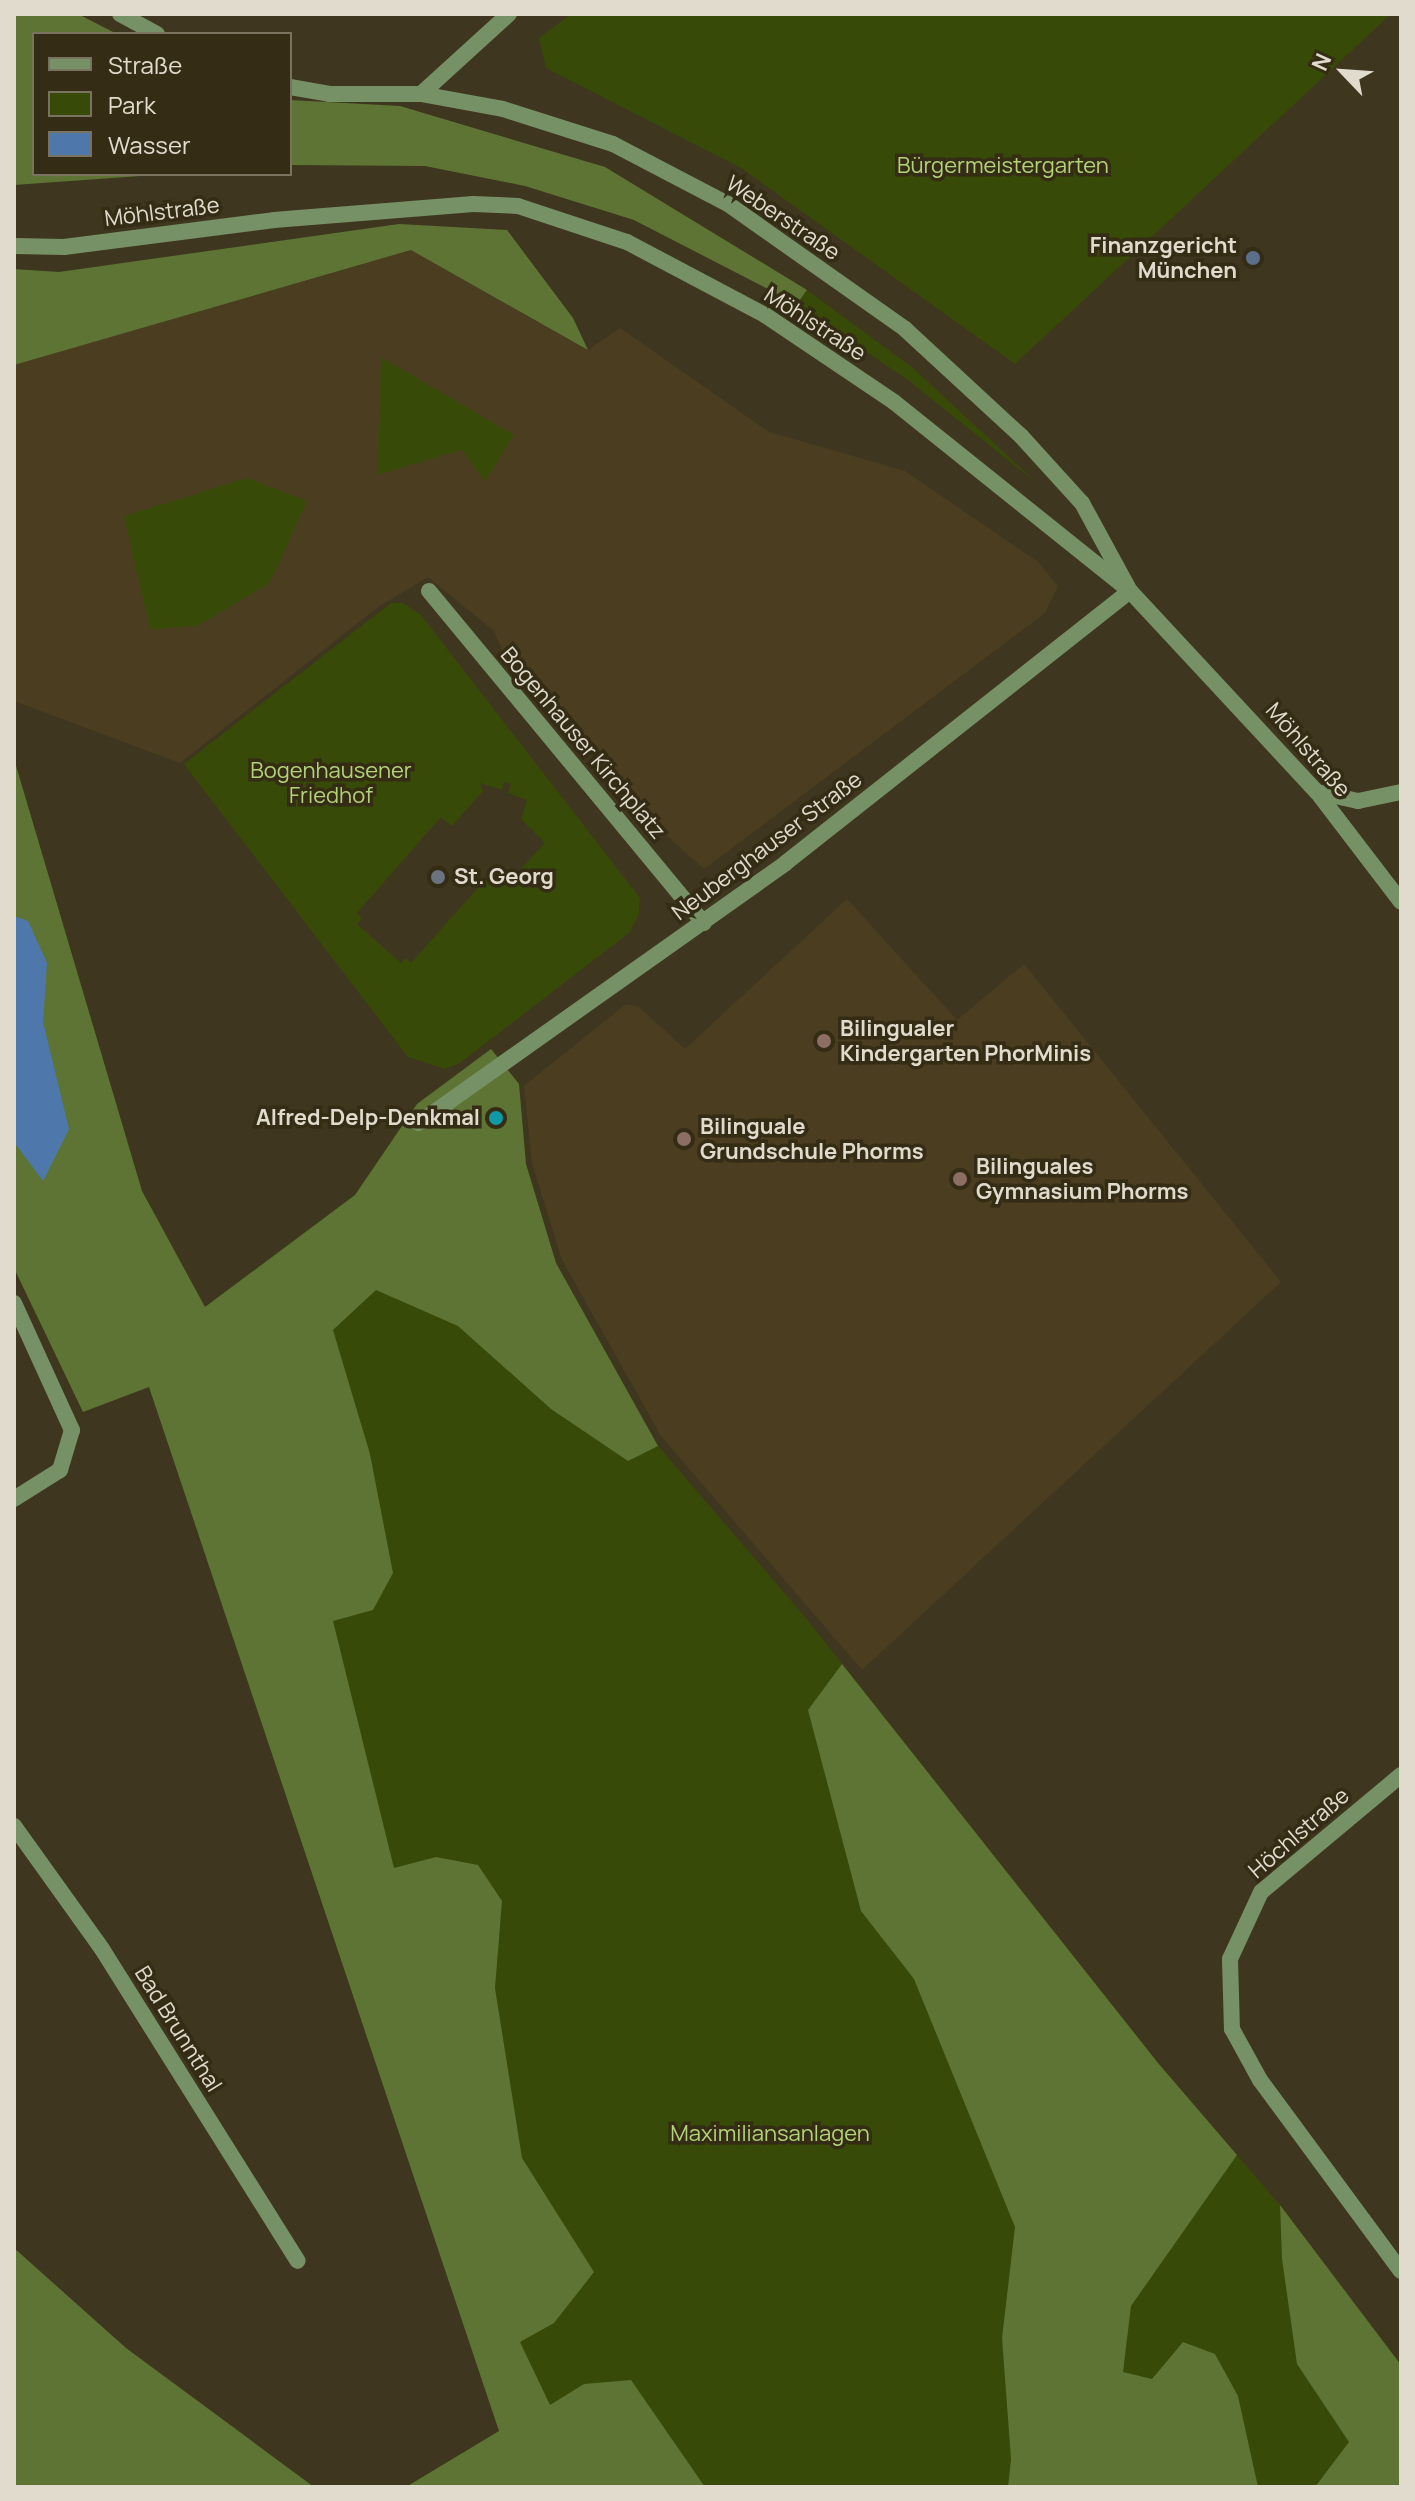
<!DOCTYPE html>
<html>
<head>
<meta charset="utf-8">
<style>
	body { margin:0 }
	#map { position:relative; width:1415px; height:2501px; overflow:hidden; background:#3f361f; font-family:Manrope,sans-serif }
	div>[style] { position:absolute }
	.built>* { inset:0; background:#4b3e20 }
	.green>* { inset:0; background:#374a08 }
	.forest>* { inset:0; background:#5d7434 }
	.water>* { inset:0; background:#4e78ab }
	.service>* { height:16px; margin:-8px; padding:0 8px; transform-origin:8px; border-radius:8px; background:#779166 }
	.minor>* { height:16px; margin:-8px; padding:0 8px; transform-origin:8px; border-radius:8px; background:#779166 }
	.dots>* { width:22px; height:22px; translate:-50% -50%; box-sizing:border-box; border:4px solid #352c15; border-radius:50% }
	span { translate:-50% -50%; white-space:nowrap; text-align:center; line-height:1.15; -webkit-text-stroke:7px #352c15; paint-order:stroke }
	.park-label { font-size:22px; color:#b2d378 }
	.street-label { font-size:22px; color:#e0dbcd }
	.poi-label { font-size:22px; color:#e0dbcd; font-weight:700 }
	.right { translate:-100% -50%; text-align:right }
	.left { translate:0 -50%; text-align:left }
	.frame { position:absolute; inset:0; border:16px solid #e0dbcd; pointer-events:none }
	.legend { position:absolute; left:32px; top:32px; width:260px; height:144px; box-sizing:border-box; background:#352c15; border:2px solid #79725f; margin:0; padding:10px 14px; list-style:none; font-size:24px; color:#e0dbcd }
	.legend li { display:flex; align-items:center; gap:16px; height:40px }
	.legend b { width:40px; border:2px solid #79725f }
	.north { position:absolute; left:1303px; top:32px; width:80px; height:80px; -webkit-text-stroke:6px #352c15; paint-order:stroke; rotate:295deg; font-size:22px; font-weight:700; line-height:32px; text-align:center; color:#e0dbcd }
	.north::after { content:''; display:block; margin:auto; width:28px; height:36px; background:#e0dbcd; clip-path:polygon(50% 0,100% 100%,50% 72%,0 100%) }
</style>
</head>
<body>
<div id="map">
	<div class="built">
		<i style="clip-path:polygon(412px 250px,588px 350px,620px 328px,769px 432px,905px 471px,1038px 562px,1058px 586px,1045px 613px,704px 869px,646px 817px,502px 650px,494px 631px,428px 577px,378px 607px,180px 763px,14px 701px,14px 365px)"></i>
		<i style="clip-path:polygon(847px 899px,957px 1020px,1024px 964px,1281px 1282px,862px 1670px,661px 1436px,562px 1260px,532px 1163px,524px 1086px,626px 1004px,639px 1007px,685px 1049px)"></i>
	</div>
	<div class="green">
		<i style="clip-path:polygon(571px 14px,1391px 14px,1015px 364px,741px 168px,546px 68px,539px 38px)"></i>
		<i style="clip-path:polygon(807px 290px,913px 368px,1038px 484px,908px 380px,797px 305px)"></i>
		<i style="clip-path:polygon(381px 357px,514px 435px,485px 481px,462px 450px,377px 475px)"></i>
		<i style="clip-path:polygon(247px 478px,307px 501px,270px 583px,197px 626px,150px 629px,124px 516px)"></i>
		<i style="clip-path:polygon(evenodd,391px 603px,403px 603px,421px 615px,640px 898px,639px 914px,629px 933px,460px 1063px,445px 1069px,408px 1057px,184px 764px,391px 603px,504px 782px,511px 784px,508px 793px,527px 800px,521px 819px,545px 843px,508px 883px,493px 871px,411px 963px,406px 958px,401px 963px,357px 924px,362px 918px,357px 913px,441px 817px,452px 826px,483px 791px,480px 783px,502px 790px,504px 782px)"></i>
		<i style="clip-path:polygon(14px 759px,142px 1191px,205px 1307px,355px 1195px,417px 1104px,491px 1049px,519px 1084px,526px 1164px,556px 1263px,658px 1446px,805px 1617px,1158px 2063px,1280px 2205px,1401px 2365px,1401px 2487px,406px 2487px,499px 2431px,149px 1387px,83px 1412px,14px 1268px)"></i>
	</div>
	<div class="forest">
		<i style="clip-path:polygon(14px 14px,78px 14px,117px 34px,34px 34px,34px 174px,168px 174px,14px 185px)"></i>
		<i style="clip-path:polygon(290px 100px,400px 106px,605px 167px,807px 290px,797px 304px,634px 220px,525px 186px,425px 166px,290px 165px)"></i>
		<i style="clip-path:polygon(399px 224px,507px 230px,573px 318px,588px 350px,411px 250px,14px 365px,14px 269px,59px 272px)"></i>
		<i style="clip-path:polygon(14px 759px,142px 1191px,205px 1307px,355px 1195px,417px 1104px,491px 1049px,519px 1084px,526px 1164px,556px 1263px,658px 1446px,628px 1461px,551px 1409px,458px 1326px,376px 1290px,333px 1330px,370px 1454px,393px 1573px,373px 1610px,333px 1621px,394px 1868px,436px 1857px,478px 1865px,502px 1901px,495px 1988px,522px 2158px,594px 2272px,554px 2323px,520px 2342px,550px 2405px,584px 2384px,631px 2380px,705px 2487px,406px 2487px,499px 2431px,149px 1387px,83px 1412px,14px 1268px)"></i>
		<i style="clip-path:polygon(842px 1664px,1158px 2063px,1237px 2155px,1131px 2306px,1123px 2372px,1152px 2379px,1183px 2342px,1215px 2354px,1238px 2396px,1258px 2487px,1008px 2487px,1011px 2459px,1002px 2338px,1015px 2227px,914px 1979px,861px 1911px,808px 1710px)"></i>
		<i style="clip-path:polygon(1280px 2205px,1401px 2365px,1401px 2487px,1315px 2487px,1349px 2442px,1297px 2364px,1282px 2259px)"></i>
		<i style="clip-path:polygon(14px 2248px,126px 2348px,314px 2487px,14px 2487px)"></i>
	</div>
	<div class="water">
		<i style="clip-path:polygon(14px 916px,28px 921px,47px 963px,43px 1022px,69px 1129px,43px 1181px,14px 1142px)"></i>
	</div>
	<div class="service">
		<i style="left:429px;top:591px;width:431px;rotate:50.4deg"></i>
	</div>
	<div class="minor">
		<i style="left:120px;top:14px;width:42px;rotate:28.4deg"></i>
		<i style="left:290px;top:87px;width:40px;rotate:10deg"></i>
		<i style="left:329px;top:94px;width:92px"></i>
		<i style="left:421px;top:94px;width:83px;rotate:10.4deg"></i>
		<i style="left:503px;top:109px;width:115px;rotate:17.7deg"></i>
		<i style="left:613px;top:144px;width:130px;rotate:27.6deg"></i>
		<i style="left:728px;top:204px;width:217px;rotate:35.2deg"></i>
		<i style="left:905px;top:329px;width:158px;rotate:42.7deg"></i>
		<i style="left:1021px;top:436px;width:91px;rotate:47.7deg"></i>
		<i style="left:1082px;top:503px;width:100px;rotate:61.4deg"></i>
		<i style="left:1130px;top:591px;width:439px;rotate:141.7deg"></i>
		<i style="left:786px;top:863px;width:450px;rotate:144.7deg"></i>
		<i style="left:421px;top:94px;width:119px;rotate:-42.3deg"></i>
		<i style="left:14px;top:246px;width:50px;rotate:1.1deg"></i>
		<i style="left:64px;top:247px;width:212px;rotate:-7.3deg"></i>
		<i style="left:274px;top:220px;width:200px;rotate:-4.6deg"></i>
		<i style="left:473px;top:204px;width:45px;rotate:2.5deg"></i>
		<i style="left:518px;top:206px;width:115px;rotate:18.3deg"></i>
		<i style="left:627px;top:242px;width:156px;rotate:27.9deg"></i>
		<i style="left:765px;top:315px;width:156px;rotate:34deg"></i>
		<i style="left:894px;top:402px;width:302px;rotate:38.7deg"></i>
		<i style="left:1130px;top:591px;width:275px;rotate:47.1deg"></i>
		<i style="left:1317px;top:792px;width:138px;rotate:52.6deg"></i>
		<i style="left:1317px;top:792px;width:42px;rotate:12.4deg"></i>
		<i style="left:1358px;top:801px;width:44px;rotate:-11.8deg"></i>
		<i style="left:14px;top:1303px;width:140px;rotate:65.5deg"></i>
		<i style="left:72px;top:1430px;width:42px;rotate:106.7deg"></i>
		<i style="left:60px;top:1470px;width:54px;rotate:147.8deg"></i>
		<i style="left:1401px;top:1775px;width:182px;rotate:140.1deg"></i>
		<i style="left:1261px;top:1892px;width:74px;rotate:114.8deg"></i>
		<i style="left:1230px;top:1959px;width:70px;rotate:88.4deg"></i>
		<i style="left:1232px;top:2029px;width:58px;rotate:61.2deg"></i>
		<i style="left:1260px;top:2080px;width:237px;rotate:53.6deg"></i>
		<i style="left:14px;top:1826px;width:151px;rotate:54.4deg"></i>
		<i style="left:102px;top:1949px;width:368px;rotate:57.9deg"></i>
	</div>
	<div class="dots">
		<i style="left:1253px;top:258px;background:#5c6f8a"></i>
		<i style="left:438px;top:877px;background:#6b7280"></i>
		<i style="left:824px;top:1041px;background:#8d6e63"></i>
		<i style="left:496px;top:1118px;background:#0f9aa8"></i>
		<i style="left:684px;top:1139px;background:#8d6e63"></i>
		<i style="left:960px;top:1179px;background:#8d6e63"></i>
	</div>
	<div class="park-label">
		<span style="left:1003px;top:166px">Bürgermeistergarten</span>
		<span style="left:331px;top:783px">Bogenhausener<br>Friedhof</span>
		<span style="left:770px;top:2134px">Maximiliansanlagen</span>
	</div>
	<div class="street-label">
		<span style="left:162px;top:212px;rotate:-7deg">Möhlstraße</span>
		<span style="left:783px;top:218px;rotate:34deg">Weberstraße</span>
		<span style="left:815px;top:324px;rotate:33deg">Möhlstraße</span>
		<span style="left:583px;top:743px;rotate:50deg">Bogenhauser Kirchplatz</span>
		<span style="left:1308px;top:750px;rotate:49deg">Möhlstraße</span>
		<span style="left:767px;top:846px;rotate:-37deg">Neuberghauser Straße</span>
		<span style="left:1299px;top:1833px;rotate:-41deg">Höchlstraße</span>
		<span style="left:178px;top:2029px;rotate:58deg">Bad Brunnthal</span>
	</div>
	<div class="poi-label">
		<span class="right" style="left:1237px;top:258px">Finanzgericht<br>München</span>
		<span class="left" style="left:454px;top:877px">St. Georg</span>
		<span class="left" style="left:840px;top:1041px">Bilingualer<br>Kindergarten PhorMinis</span>
		<span class="right" style="left:480px;top:1118px">Alfred-Delp-Denkmal</span>
		<span class="left" style="left:700px;top:1139px">Bilinguale<br>Grundschule Phorms</span>
		<span class="left" style="left:976px;top:1179px">Bilinguales<br>Gymnasium Phorms</span>
	</div>
	<div class="frame"></div>
	<ul class="legend">
	<li><b style="height:10px;background:#779166"></b>Straße</li>
	<li><b style="height:22px;background:#374a08"></b>Park</li>
	<li><b style="height:22px;background:#4e78ab"></b>Wasser</li>
	</ul>
	<div class="north">N</div>
</div>
</body>
</html>
